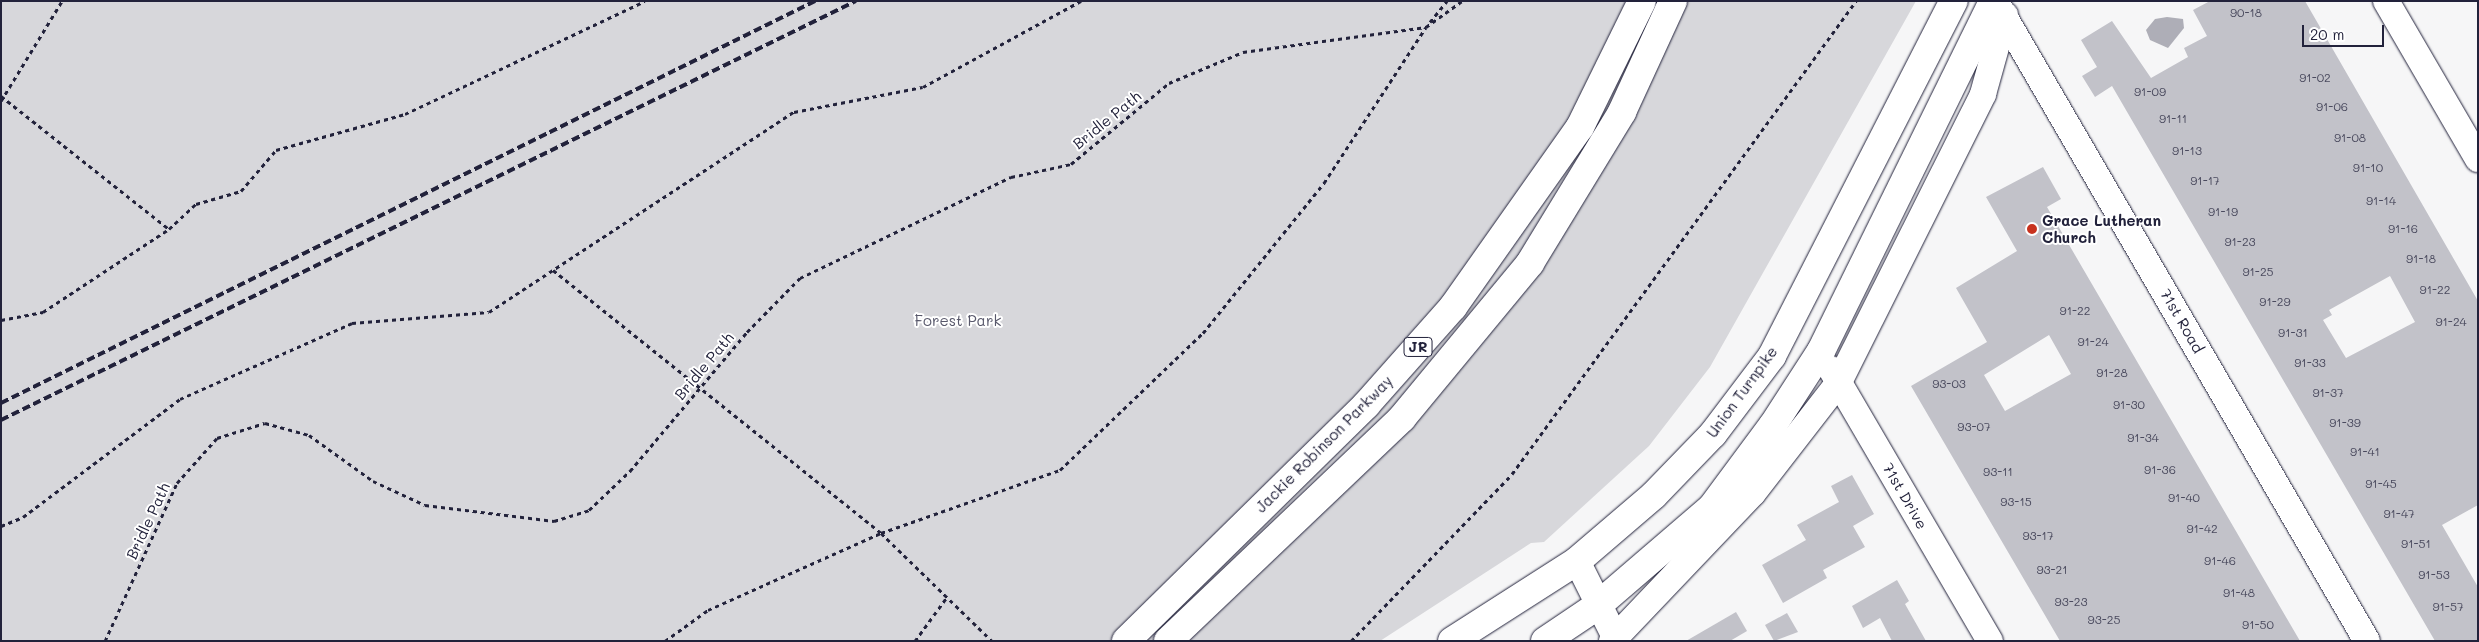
<!DOCTYPE html>
<html>
<head>
<meta charset="utf-8">
<style>
	body { margin:0 }
	#map { position:relative; width:2479px; height:642px; overflow:hidden; background:#f6f6f7; font-family:Mali,sans-serif }
	div>[style] { position:absolute }
	.green>* { inset:0; background:#d7d7db }
	.water>* { inset:0; background:#aeaeb7 }
	.building>* { inset:0; background:#c2c2c9 }
	.path>* { height:3px; margin-top:-1.5px; transform-origin:0; background:repeating-linear-gradient(90deg,#22223b 0 4px,transparent 0 8px) }
	.roads { filter:drop-shadow(0 0 1px #22223b) drop-shadow(0 0 1px #22223b) }
	.minor>* { height:26px; margin:-13px; padding:0 13px; transform-origin:13px; border-radius:13px; background:#fff }
	.secondary>* { height:28px; margin:-14px; padding:0 14px; transform-origin:14px; border-radius:14px; background:#fff }
	.motorway>* { height:28px; margin:-14px; padding:0 14px; transform-origin:14px; border-radius:14px; background:#fff }
	.rail>* { height:4px; margin-top:-2px; transform-origin:0; background:repeating-linear-gradient(90deg,#22223b 0 8px,transparent 0 12px) }
	.dots>* { width:14px; height:14px; translate:-50% -50%; box-sizing:border-box; border:2px solid #fff; border-radius:50% }
	span { translate:-50% -50%; white-space:nowrap; text-align:center; line-height:1.15; -webkit-text-stroke:4px #fff; paint-order:stroke }
	.number-label { font-size:12px; color:#4a4a5e }
	.number-label span { -webkit-text-stroke-width:0 }
	.shield-label span { padding:1px 4px; background:#fff; border:1px solid; border-radius:4px; -webkit-text-stroke-width:0 }
	.shield-label { font-size:14px; color:#22223b; font-weight:700 }
	.street-label { font-size:15px; color:#22223b }
	.poi-label { font-size:15px; color:#22223b; font-weight:700 }
	.left { translate:0 -50%; text-align:left }
	.park-label { font-size:15px; color:#58586b }
	.frame { position:absolute; inset:0; border:2px solid #22223b; pointer-events:none }
	.scale { position:absolute; left:2302px; top:25px; width:82px; height:22px; box-sizing:border-box; border:2px solid #22223b; border-top:0; padding-left:6px; font-size:15px; line-height:18px; white-space:nowrap; color:#22223b; -webkit-text-stroke:4px #fff; paint-order:stroke }
</style>
</head>
<body>
<div id="map">
	<div class="green">
		<i style="clip-path:polygon(1px 1px,1916px 1px,1710px 367px,1649px 446px,1544px 542px,1531px 543px,1380px 641px,1px 641px)"></i>
	</div>
	<div class="water">
		<i style="clip-path:polygon(2167px 17px,2183px 19px,2184px 28px,2168px 48px,2150px 40px,2146px 30px,2155px 19px)"></i>
	</div>
	<div class="building">
		<i style="clip-path:polygon(evenodd,2210px 1px,2305px 1px,2478px 301px,2478px 505px,2442px 525px,2478px 587px,2478px 641px,2435px 641px,2112px 86px,2095px 97px,2082px 76px,2097px 67px,2081px 40px,2112px 21px,2151px 78px,2188px 57px,2184px 48px,2207px 36px,2193px 10px,2210px 1px,2390px 276px,2415px 322px,2346px 358px,2323px 320px,2332px 315px,2329px 310px,2390px 276px)"></i>
		<i style="clip-path:polygon(evenodd,2043px 167px,2061px 199px,2047px 207px,2300px 641px,2060px 641px,1911px 386px,1987px 342px,1956px 288px,2017px 251px,1986px 197px,2043px 167px,2049px 335px,2071px 374px,2005px 411px,1984px 375px,2049px 335px)"></i>
		<i style="clip-path:polygon(1852px 475px,1874px 514px,1853px 526px,1865px 547px,1823px 570px,1827px 578px,1783px 603px,1762px 565px,1806px 540px,1797px 525px,1839px 502px,1831px 486px)"></i>
		<i style="clip-path:polygon(1897px 580px,1909px 601px,1905px 604px,1926px 641px,1892px 641px,1880px 618px,1863px 628px,1852px 606px)"></i>
		<i style="clip-path:polygon(1736px 612px,1747px 631px,1730px 641px,1686px 641px)"></i>
		<i style="clip-path:polygon(1787px 613px,1798px 632px,1774px 641px,1765px 625px)"></i>
	</div>
	<div class="path">
		<i style="left:1430px;top:22px;width:27px;rotate:-51deg"></i>
		<i style="left:1px;top:96px;width:214px;rotate:38.4deg"></i>
		<i style="left:1px;top:101px;width:117px;rotate:-58.6deg"></i>
		<i style="left:553px;top:270px;width:420px;rotate:38.7deg"></i>
		<i style="left:881px;top:533px;width:155px;rotate:44.2deg"></i>
		<i style="left:1px;top:320px;width:43px;rotate:-10.8deg"></i>
		<i style="left:43px;top:312px;width:151px;rotate:-33.4deg"></i>
		<i style="left:169px;top:229px;width:37px;rotate:-43deg"></i>
		<i style="left:196px;top:204px;width:47px;rotate:-16.1deg"></i>
		<i style="left:241px;top:191px;width:54px;rotate:-49.5deg"></i>
		<i style="left:276px;top:150px;width:134px;rotate:-15.6deg"></i>
		<i style="left:405px;top:114px;width:265px;rotate:-25.2deg"></i>
		<i style="left:1px;top:526px;width:24px;rotate:-22deg"></i>
		<i style="left:23px;top:517px;width:196px;rotate:-36.9deg"></i>
		<i style="left:180px;top:399px;width:188px;rotate:-23.8deg"></i>
		<i style="left:352px;top:323px;width:137px;rotate:-4.6deg"></i>
		<i style="left:489px;top:312px;width:365px;rotate:-33.3deg"></i>
		<i style="left:794px;top:112px;width:131px;rotate:-11deg"></i>
		<i style="left:923px;top:87px;width:180px;rotate:-28.6deg"></i>
		<i style="left:105px;top:641px;width:174px;rotate:-65.5deg"></i>
		<i style="left:177px;top:483px;width:60px;rotate:-48.4deg"></i>
		<i style="left:217px;top:438px;width:50px;rotate:-17.4deg"></i>
		<i style="left:265px;top:423px;width:46px;rotate:15.3deg"></i>
		<i style="left:309px;top:435px;width:79px;rotate:35.7deg"></i>
		<i style="left:373px;top:481px;width:57px;rotate:24.8deg"></i>
		<i style="left:425px;top:505px;width:130px;rotate:7.1deg"></i>
		<i style="left:554px;top:521px;width:37px;rotate:-17deg"></i>
		<i style="left:589px;top:510px;width:57px;rotate:-43.6deg"></i>
		<i style="left:630px;top:471px;width:182px;rotate:-49.9deg"></i>
		<i style="left:747px;top:332px;width:76px;rotate:-45.5deg"></i>
		<i style="left:800px;top:278px;width:234px;rotate:-25.6deg"></i>
		<i style="left:1011px;top:177px;width:61px;rotate:-12.2deg"></i>
		<i style="left:1071px;top:164px;width:127px;rotate:-39.6deg"></i>
		<i style="left:1169px;top:83px;width:80px;rotate:-22.7deg"></i>
		<i style="left:1243px;top:52px;width:185px;rotate:-7.8deg"></i>
		<i style="left:1426px;top:27px;width:44px;rotate:-35.8deg"></i>
		<i style="left:665px;top:641px;width:53px;rotate:-35.8deg"></i>
		<i style="left:708px;top:610px;width:189px;rotate:-24deg"></i>
		<i style="left:881px;top:533px;width:190px;rotate:-19.4deg"></i>
		<i style="left:1060px;top:470px;width:198px;rotate:-43.8deg"></i>
		<i style="left:1203px;top:333px;width:193px;rotate:-51.1deg"></i>
		<i style="left:1324px;top:183px;width:186px;rotate:-56.8deg"></i>
		<i style="left:915px;top:641px;width:54px;rotate:-54deg"></i>
		<i style="left:1351px;top:641px;width:232px;rotate:-46deg"></i>
		<i style="left:1512px;top:474px;width:585px;rotate:-53.97deg"></i>
	</div>
	<div class="roads">
		<div class="minor">
			<i style="left:2386px;top:1px;width:183px;rotate:59.8deg"></i>
			<i style="left:1998px;top:6px;width:734px;rotate:59.84deg"></i>
			<i style="left:1831px;top:369px;width:315px;rotate:59.7deg"></i>
			<i style="left:1577px;top:561px;width:89px;rotate:63.4deg"></i>
			<i style="left:1612px;top:641px;width:204px;rotate:-46.4deg"></i>
			<i style="left:1753px;top:493px;width:140px;rotate:-52.2deg"></i>
			<i style="left:1839px;top:382px;width:322px;rotate:-63.4deg"></i>
			<i style="left:1983px;top:94px;width:82px;rotate:-74.4deg"></i>
		</div>
		<div class="secondary">
			<i style="left:1452px;top:641px;width:148px;rotate:-32.6deg"></i>
			<i style="left:1577px;top:561px;width:101px;rotate:-40.6deg"></i>
			<i style="left:1654px;top:495px;width:85px;rotate:-46deg"></i>
			<i style="left:1713px;top:434px;width:98px;rotate:-52.9deg"></i>
			<i style="left:1772px;top:356px;width:399px;rotate:-62.9deg"></i>
			<i style="left:1545px;top:641px;width:63px;rotate:-33.9deg"></i>
			<i style="left:1597px;top:606px;width:152px;rotate:-40.7deg"></i>
			<i style="left:1712px;top:507px;width:102px;rotate:-53.4deg"></i>
			<i style="left:1773px;top:425px;width:88px;rotate:-57deg"></i>
			<i style="left:1821px;top:351px;width:390px;rotate:-63.8deg"></i>
		</div>
		<div class="motorway">
			<i style="left:1126px;top:641px;width:337px;rotate:-44.5deg"></i>
			<i style="left:1366px;top:405px;width:131px;rotate:-48.4deg"></i>
			<i style="left:1453px;top:307px;width:220px;rotate:-54.8deg"></i>
			<i style="left:1580px;top:127px;width:140px;rotate:-63.8deg"></i>
			<i style="left:1168px;top:641px;width:323px;rotate:-43.6deg"></i>
			<i style="left:1402px;top:418px;width:201px;rotate:-50.4deg"></i>
			<i style="left:1530px;top:263px;width:177px;rotate:-58.6deg"></i>
			<i style="left:1622px;top:112px;width:122px;rotate:-65.3deg"></i>
		</div>
	</div>
	<div class="rail">
		<i style="left:1px;top:403px;width:908px;rotate:-26.28deg"></i>
		<i style="left:1px;top:420px;width:952px;rotate:-26.11deg"></i>
	</div>
	<div class="dots">
		<i style="left:2032px;top:229px;background:#c8321e"></i>
	</div>
	<div class="number-label">
		<span style="left:2246px;top:13px">90-18</span>
		<span style="left:2315px;top:78px">91-02</span>
		<span style="left:2150px;top:92px">91-09</span>
		<span style="left:2332px;top:107px">91-06</span>
		<span style="left:2173px;top:119px">91-11</span>
		<span style="left:2350px;top:138px">91-08</span>
		<span style="left:2187px;top:151px">91-13</span>
		<span style="left:2368px;top:168px">91-10</span>
		<span style="left:2205px;top:181px">91-17</span>
		<span style="left:2381px;top:201px">91-14</span>
		<span style="left:2223px;top:212px">91-19</span>
		<span style="left:2403px;top:229px">91-16</span>
		<span style="left:2240px;top:242px">91-23</span>
		<span style="left:2421px;top:259px">91-18</span>
		<span style="left:2258px;top:272px">91-25</span>
		<span style="left:2435px;top:290px">91-22</span>
		<span style="left:2275px;top:302px">91-29</span>
		<span style="left:2075px;top:311px">91-22</span>
		<span style="left:2451px;top:322px">91-24</span>
		<span style="left:2293px;top:333px">91-31</span>
		<span style="left:2093px;top:342px">91-24</span>
		<span style="left:2310px;top:363px">91-33</span>
		<span style="left:2112px;top:373px">91-28</span>
		<span style="left:1949px;top:384px">93-03</span>
		<span style="left:2328px;top:393px">91-37</span>
		<span style="left:2129px;top:405px">91-30</span>
		<span style="left:2345px;top:423px">91-39</span>
		<span style="left:1974px;top:427px">93-07</span>
		<span style="left:2143px;top:438px">91-34</span>
		<span style="left:2365px;top:452px">91-41</span>
		<span style="left:2160px;top:470px">91-36</span>
		<span style="left:1998px;top:472px">93-11</span>
		<span style="left:2381px;top:484px">91-45</span>
		<span style="left:2184px;top:498px">91-40</span>
		<span style="left:2016px;top:502px">93-15</span>
		<span style="left:2399px;top:514px">91-47</span>
		<span style="left:2202px;top:529px">91-42</span>
		<span style="left:2038px;top:536px">93-17</span>
		<span style="left:2416px;top:544px">91-51</span>
		<span style="left:2220px;top:561px">91-46</span>
		<span style="left:2052px;top:570px">93-21</span>
		<span style="left:2434px;top:575px">91-53</span>
		<span style="left:2239px;top:593px">91-48</span>
		<span style="left:2071px;top:602px">93-23</span>
		<span style="left:2448px;top:607px">91-57</span>
		<span style="left:2104px;top:620px">93-25</span>
		<span style="left:2258px;top:625px">91-50</span>
	</div>
	<div class="shield-label">
		<span style="left:1418px;top:347px">JR</span>
	</div>
	<div class="street-label">
		<span style="left:1107px;top:120px;rotate:-39deg">Bridle Path</span>
		<span style="left:2182px;top:321px;rotate:60deg">71st Road</span>
		<span style="left:704px;top:366px;rotate:-50deg">Bridle Path</span>
		<span style="left:1742px;top:392px;rotate:-54deg">Union Turnpike</span>
		<span style="left:1324px;top:444px;rotate:-45deg">Jackie Robinson Parkway</span>
		<span style="left:1905px;top:496px;rotate:60deg">71st Drive</span>
		<span style="left:148px;top:521px;rotate:-65deg">Bridle Path</span>
	</div>
	<div class="poi-label">
		<span class="left" style="left:2042px;top:229px">Grace Lutheran<br>Church</span>
	</div>
	<div class="park-label">
		<span style="left:958px;top:321px">Forest Park</span>
	</div>
	<div class="frame"></div>
	<div class="scale">20 m</div>
</div>
</body>
</html>
